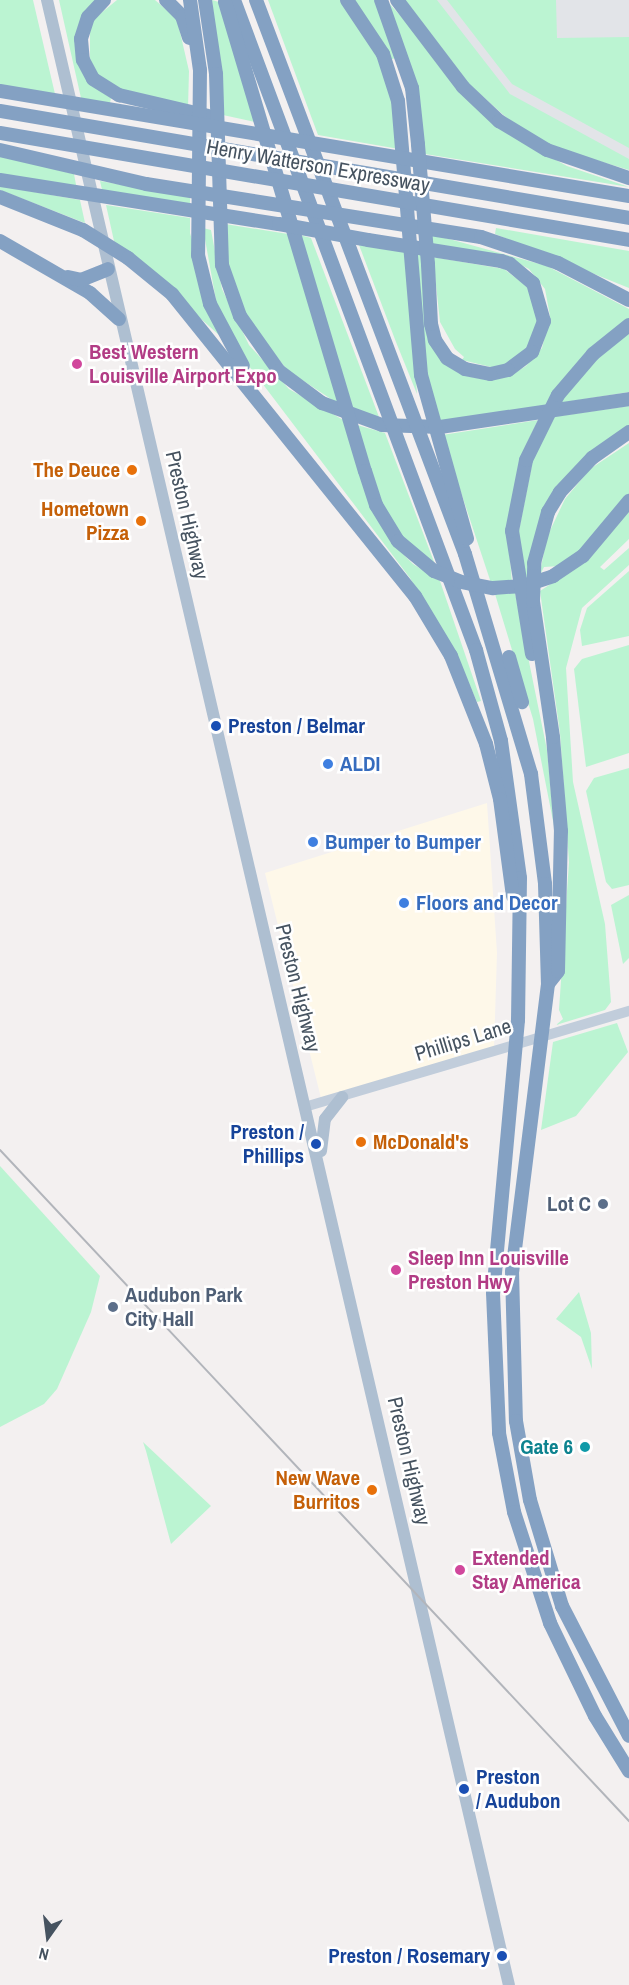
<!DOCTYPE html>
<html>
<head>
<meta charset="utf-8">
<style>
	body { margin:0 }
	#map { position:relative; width:629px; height:1985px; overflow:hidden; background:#f3f0f0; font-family:"Archivo Narrow",sans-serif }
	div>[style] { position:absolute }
	.commercial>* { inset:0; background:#fef8e9 }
	.airport>* { inset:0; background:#e2e4e8 }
	.green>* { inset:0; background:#bbf4d2 }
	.secondary>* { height:10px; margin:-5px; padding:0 5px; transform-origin:5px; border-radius:5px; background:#c1cddb }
	.primary>* { height:12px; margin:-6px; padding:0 6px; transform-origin:6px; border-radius:6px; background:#aebfd1 }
	.motorway>* { height:14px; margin:-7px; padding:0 7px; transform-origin:7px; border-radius:7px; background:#84a1c3 }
	.rail>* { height:2px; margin:-1px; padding:0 1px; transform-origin:1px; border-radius:1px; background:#b2b5bb }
	.dots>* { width:16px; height:16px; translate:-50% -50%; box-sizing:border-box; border:3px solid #fff; border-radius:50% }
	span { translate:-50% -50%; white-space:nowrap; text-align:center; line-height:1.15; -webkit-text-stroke:5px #fff; paint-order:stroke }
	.street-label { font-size:21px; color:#465360 }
	.hotel-label { font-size:21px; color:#b23c85; font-weight:700 }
	.left { translate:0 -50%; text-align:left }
	.food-label { font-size:21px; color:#c56008; font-weight:700 }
	.right { translate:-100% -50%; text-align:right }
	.transit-label { font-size:21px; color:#164399; font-weight:700 }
	.shop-label { font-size:21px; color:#366cbe; font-weight:700 }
	.service-label { font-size:21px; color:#4e5e75; font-weight:700 }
	.culture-label { font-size:21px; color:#0d838f; font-weight:700 }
	.north { position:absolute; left:18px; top:1907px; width:60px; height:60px; -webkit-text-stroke:4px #fff; paint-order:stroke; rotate:194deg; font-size:16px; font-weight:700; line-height:24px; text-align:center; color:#465360 }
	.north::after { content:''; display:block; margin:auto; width:21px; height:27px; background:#465360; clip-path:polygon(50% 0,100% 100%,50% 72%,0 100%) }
</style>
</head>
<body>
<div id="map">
	<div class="commercial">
		<i style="clip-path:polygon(487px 803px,497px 953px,494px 1048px,321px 1098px,265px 873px)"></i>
	</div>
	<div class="airport">
		<i style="clip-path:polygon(427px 0,629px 0,629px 167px,529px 116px)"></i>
	</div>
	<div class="green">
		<i style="clip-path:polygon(0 0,33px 0,55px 94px,0 87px)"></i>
		<i style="clip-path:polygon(59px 0,96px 0,79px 25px,94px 87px,111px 98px,110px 103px,81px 98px)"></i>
		<i style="clip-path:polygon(117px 0,155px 0,177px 19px,189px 71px,188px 108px,121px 91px,98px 76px,90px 60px,90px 29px,95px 18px)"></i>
		<i style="clip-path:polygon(212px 0,219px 2px,255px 122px,223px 115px)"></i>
		<i style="clip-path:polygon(268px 0,342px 0,367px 33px,388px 80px,399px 149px,318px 135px)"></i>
		<i style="clip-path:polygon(354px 0,377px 0,400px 56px,390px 60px)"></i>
		<i style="clip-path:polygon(386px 0,510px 135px,567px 166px,629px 187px,425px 154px,412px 69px)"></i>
		<i style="clip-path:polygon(405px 0,437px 0,510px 94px,629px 159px,629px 170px,552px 147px,509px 120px,469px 84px)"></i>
		<i style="clip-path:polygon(447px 0,556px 0,557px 38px,629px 37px,629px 148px,512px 84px)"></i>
		<i style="clip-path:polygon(0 156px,74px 174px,77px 190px,0 177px)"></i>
		<i style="clip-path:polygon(100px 181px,190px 197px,190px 208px,103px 194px)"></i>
		<i style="clip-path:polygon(0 186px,80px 200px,85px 223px,0 190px)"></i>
		<i style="clip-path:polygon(106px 205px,190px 218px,190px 233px,219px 335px,114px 241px)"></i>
		<i style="clip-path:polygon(225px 224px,288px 234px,340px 405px,287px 370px,244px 314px,229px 269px)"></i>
		<i style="clip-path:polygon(203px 228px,211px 230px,222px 289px,249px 345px,289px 389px,345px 421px,391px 542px,413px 564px,440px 581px,481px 701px,477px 702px,461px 665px,410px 578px,246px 362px,217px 306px)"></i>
		<i style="clip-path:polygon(496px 228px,629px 251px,629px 288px,495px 234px)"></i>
		<i style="clip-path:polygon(431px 234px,547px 266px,629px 309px,629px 320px,547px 405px,438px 422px,426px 366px,417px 254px,422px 255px,429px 330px,467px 376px,482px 379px,513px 374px,526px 366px,542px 348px,550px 316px,545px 289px,529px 269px,514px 261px,432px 246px)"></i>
		<i style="clip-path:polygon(300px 235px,311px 238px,379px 417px,352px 410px)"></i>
		<i style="clip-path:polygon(359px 245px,406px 252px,417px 394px,396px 342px)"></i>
		<i style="clip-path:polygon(433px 257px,504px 269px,529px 288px,539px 319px,533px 340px,517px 359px,495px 368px,462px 360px,464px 357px,455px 349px,440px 322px)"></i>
		<i style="clip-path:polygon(629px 332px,629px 392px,560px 403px,586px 369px)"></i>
		<i style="clip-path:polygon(629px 406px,629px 428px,571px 474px,528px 580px,519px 566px,518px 535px,534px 454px,552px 417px)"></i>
		<i style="clip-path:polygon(538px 420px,528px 441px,509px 546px,512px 583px,491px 583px,442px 435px)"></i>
		<i style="clip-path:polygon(357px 425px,385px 433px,436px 567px,412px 549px,385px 512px)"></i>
		<i style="clip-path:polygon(629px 443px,629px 496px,594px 541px,560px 566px,544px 567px,539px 577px,547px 537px,565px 499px,590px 469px)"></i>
		<i style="clip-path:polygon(629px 509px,629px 539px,600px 567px,604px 570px,629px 548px,629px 565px,582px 608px,566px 668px,573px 782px,605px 924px,611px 1002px,605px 1010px,556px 1025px,563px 1019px,559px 1010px,569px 862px,560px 733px,540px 591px,589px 559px)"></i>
		<i style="clip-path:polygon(629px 571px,629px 636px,582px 646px,580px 630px,587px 608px)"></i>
		<i style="clip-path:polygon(515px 593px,547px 750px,554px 826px,533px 719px,495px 594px)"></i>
		<i style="clip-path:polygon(629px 645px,629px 753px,586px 767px,574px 669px,582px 659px)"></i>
		<i style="clip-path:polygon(629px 768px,629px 885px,612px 889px,606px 882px,586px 791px,594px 778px)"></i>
		<i style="clip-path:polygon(629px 895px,629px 958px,623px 964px,611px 905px)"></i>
		<i style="clip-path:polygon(617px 1023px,628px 1052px,576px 1116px,541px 1130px,553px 1042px)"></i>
		<i style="clip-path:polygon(0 1166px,100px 1276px,91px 1312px,57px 1389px,44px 1404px,0 1427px)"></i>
		<i style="clip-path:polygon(579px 1292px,591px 1333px,592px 1369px,581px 1337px,556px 1319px)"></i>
		<i style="clip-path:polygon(143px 1442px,211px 1506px,171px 1544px,146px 1451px)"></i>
	</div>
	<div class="secondary">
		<i style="left:308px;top:1106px;width:335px;rotate:-16.5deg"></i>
	</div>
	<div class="primary">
		<i style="left:47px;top:0;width:2038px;rotate:76.9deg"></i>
		<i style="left:321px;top:1151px;width:32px;rotate:-83deg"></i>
		<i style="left:325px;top:1119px;width:28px;rotate:-52deg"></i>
	</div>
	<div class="motorway">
		<i style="left:104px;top:0;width:23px;rotate:133deg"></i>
		<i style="left:88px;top:17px;width:23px;rotate:108deg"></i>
		<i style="left:81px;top:39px;width:21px;rotate:85deg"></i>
		<i style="left:83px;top:60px;width:21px;rotate:62deg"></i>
		<i style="left:93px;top:79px;width:31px;rotate:32deg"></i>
		<i style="left:119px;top:95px;width:91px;rotate:13.3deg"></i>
		<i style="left:166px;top:0;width:23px;rotate:45deg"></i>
		<i style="left:182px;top:16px;width:23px;rotate:72deg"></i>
		<i style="left:190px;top:0;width:71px;rotate:81.9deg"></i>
		<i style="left:200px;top:70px;width:185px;rotate:90.6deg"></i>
		<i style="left:198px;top:255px;width:50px;rotate:76.2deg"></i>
		<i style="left:210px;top:304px;width:70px;rotate:62deg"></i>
		<i style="left:205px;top:0;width:75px;rotate:81.5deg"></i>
		<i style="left:216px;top:74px;width:191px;rotate:88.2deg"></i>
		<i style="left:222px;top:265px;width:54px;rotate:70.6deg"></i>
		<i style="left:240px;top:316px;width:67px;rotate:54.7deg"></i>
		<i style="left:279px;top:371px;width:54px;rotate:36.7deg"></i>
		<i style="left:322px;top:403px;width:64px;rotate:20.1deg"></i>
		<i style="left:382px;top:425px;width:58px;rotate:2deg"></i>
		<i style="left:440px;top:427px;width:191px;rotate:-8.4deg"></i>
		<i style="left:234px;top:0;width:694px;rotate:69.58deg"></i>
		<i style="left:476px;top:650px;width:94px;rotate:74.6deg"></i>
		<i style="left:501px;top:741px;width:138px;rotate:82.1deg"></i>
		<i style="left:520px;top:878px;width:142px;rotate:90.8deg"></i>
		<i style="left:518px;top:1020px;width:274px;rotate:95.2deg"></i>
		<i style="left:493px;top:1293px;width:140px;rotate:87.5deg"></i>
		<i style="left:499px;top:1433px;width:80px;rotate:79.2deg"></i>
		<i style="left:514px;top:1512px;width:117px;rotate:72deg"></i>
		<i style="left:550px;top:1623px;width:103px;rotate:64.2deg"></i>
		<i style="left:595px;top:1716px;width:65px;rotate:58.3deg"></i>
		<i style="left:256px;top:0;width:592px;rotate:69.33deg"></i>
		<i style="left:465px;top:554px;width:230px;rotate:73.3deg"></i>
		<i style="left:531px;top:774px;width:111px;rotate:82.7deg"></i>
		<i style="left:545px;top:884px;width:100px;rotate:88.3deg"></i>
		<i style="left:548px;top:984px;width:289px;rotate:97.1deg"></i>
		<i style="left:512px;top:1271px;width:150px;rotate:88.5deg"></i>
		<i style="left:516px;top:1421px;width:80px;rotate:80deg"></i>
		<i style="left:530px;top:1500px;width:111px;rotate:73.2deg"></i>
		<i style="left:562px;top:1606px;width:146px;rotate:62.7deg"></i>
		<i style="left:347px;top:0;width:65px;rotate:56.3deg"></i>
		<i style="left:383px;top:54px;width:49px;rotate:72.3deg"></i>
		<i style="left:398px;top:101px;width:275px;rotate:85.2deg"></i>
		<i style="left:421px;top:375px;width:170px;rotate:74.3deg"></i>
		<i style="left:397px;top:0;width:109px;rotate:52.8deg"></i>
		<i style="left:463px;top:87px;width:50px;rotate:43.4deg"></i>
		<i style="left:499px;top:121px;width:56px;rotate:31.1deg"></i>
		<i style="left:547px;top:150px;width:87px;rotate:18.9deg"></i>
		<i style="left:225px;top:2px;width:489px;rotate:73.4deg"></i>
		<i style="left:365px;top:471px;width:36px;rotate:72deg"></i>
		<i style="left:376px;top:505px;width:42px;rotate:58.6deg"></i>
		<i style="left:398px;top:541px;width:47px;rotate:39.8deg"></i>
		<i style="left:434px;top:571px;width:29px;rotate:22deg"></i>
		<i style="left:461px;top:582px;width:33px;rotate:11deg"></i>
		<i style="left:493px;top:588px;width:30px;rotate:-4deg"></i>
		<i style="left:523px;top:586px;width:32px;rotate:-18deg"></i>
		<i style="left:553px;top:576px;width:36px;rotate:-34deg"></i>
		<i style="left:583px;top:556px;width:72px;rotate:-50.1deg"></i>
		<i style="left:0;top:91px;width:638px;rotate:9.48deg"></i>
		<i style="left:0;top:111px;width:638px;rotate:9.65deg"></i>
		<i style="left:0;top:133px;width:638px;rotate:9.65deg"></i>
		<i style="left:0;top:150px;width:150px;rotate:13.1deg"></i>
		<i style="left:146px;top:184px;width:339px;rotate:9deg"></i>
		<i style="left:481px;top:237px;width:81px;rotate:18.7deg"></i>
		<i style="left:558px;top:263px;width:80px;rotate:27.5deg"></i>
		<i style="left:0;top:180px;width:282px;rotate:9deg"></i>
		<i style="left:279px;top:224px;width:90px;rotate:10.2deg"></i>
		<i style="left:368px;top:240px;width:135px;rotate:9deg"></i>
		<i style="left:501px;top:261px;width:9px;rotate:18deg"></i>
		<i style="left:510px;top:264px;width:30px;rotate:40deg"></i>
		<i style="left:533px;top:283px;width:40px;rotate:74deg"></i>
		<i style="left:544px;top:321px;width:33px;rotate:111deg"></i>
		<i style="left:532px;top:352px;width:30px;rotate:143deg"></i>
		<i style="left:508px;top:370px;width:18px;rotate:167deg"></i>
		<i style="left:490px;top:374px;width:25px;rotate:-169deg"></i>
		<i style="left:465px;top:369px;width:21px;rotate:-149deg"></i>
		<i style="left:447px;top:358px;width:22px;rotate:-124deg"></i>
		<i style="left:435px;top:340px;width:16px;rotate:-104deg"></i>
		<i style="left:431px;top:324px;width:60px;rotate:-92.9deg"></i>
		<i style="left:428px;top:264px;width:120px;rotate:-94.8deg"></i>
		<i style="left:418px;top:144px;width:56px;rotate:-96.1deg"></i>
		<i style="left:412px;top:88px;width:93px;rotate:-109.4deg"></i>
		<i style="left:0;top:197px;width:89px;rotate:21.7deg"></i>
		<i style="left:83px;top:230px;width:53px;rotate:31.9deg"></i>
		<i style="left:128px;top:258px;width:57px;rotate:39.3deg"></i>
		<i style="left:172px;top:294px;width:388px;rotate:51.2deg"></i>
		<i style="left:415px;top:596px;width:70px;rotate:59deg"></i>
		<i style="left:451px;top:656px;width:95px;rotate:68.3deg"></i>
		<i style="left:486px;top:744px;width:57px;rotate:75.7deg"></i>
		<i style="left:500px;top:799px;width:98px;rotate:82.4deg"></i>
		<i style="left:0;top:241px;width:104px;rotate:30deg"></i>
		<i style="left:90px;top:293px;width:39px;rotate:42deg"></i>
		<i style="left:68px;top:277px;width:13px;rotate:13deg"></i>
		<i style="left:81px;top:280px;width:29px;rotate:-22deg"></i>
		<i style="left:532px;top:654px;width:125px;rotate:-99.2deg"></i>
		<i style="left:512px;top:531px;width:72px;rotate:-78.8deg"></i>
		<i style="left:526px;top:460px;width:72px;rotate:-63.8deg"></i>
		<i style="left:558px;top:395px;width:54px;rotate:-49.5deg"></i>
		<i style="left:593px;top:354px;width:46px;rotate:-38.9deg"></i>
		<i style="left:509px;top:657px;width:47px;rotate:73.9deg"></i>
		<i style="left:548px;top:984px;width:16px;rotate:-52deg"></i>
		<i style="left:558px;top:971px;width:140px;rotate:-88.8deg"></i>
		<i style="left:561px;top:831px;width:94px;rotate:-94.9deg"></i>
		<i style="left:553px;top:737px;width:137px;rotate:-98.4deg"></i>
		<i style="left:533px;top:601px;width:38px;rotate:-88deg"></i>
		<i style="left:534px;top:563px;width:53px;rotate:-74.6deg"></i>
		<i style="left:548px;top:512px;width:23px;rotate:-59deg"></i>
		<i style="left:560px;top:492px;width:47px;rotate:-46.7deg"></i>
		<i style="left:592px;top:458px;width:45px;rotate:-35.1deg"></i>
	</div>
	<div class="rail">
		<i style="left:0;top:1150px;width:920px;rotate:46.85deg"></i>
	</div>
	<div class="dots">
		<i style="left:77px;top:364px;background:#d1479c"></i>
		<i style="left:132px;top:470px;background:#e8710a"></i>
		<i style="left:141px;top:521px;background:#e8710a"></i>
		<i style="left:216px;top:726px;background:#1a4fb4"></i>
		<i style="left:328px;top:764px;background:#3f7fe0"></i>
		<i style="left:313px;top:842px;background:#3f7fe0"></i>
		<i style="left:404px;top:903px;background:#3f7fe0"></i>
		<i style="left:361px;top:1142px;background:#e8710a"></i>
		<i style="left:316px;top:1144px;background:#1a4fb4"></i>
		<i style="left:603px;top:1204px;background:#5c6f8a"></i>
		<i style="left:396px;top:1270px;background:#d1479c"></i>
		<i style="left:113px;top:1307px;background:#5c6f8a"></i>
		<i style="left:585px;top:1447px;background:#0f9aa8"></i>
		<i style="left:372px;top:1490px;background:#e8710a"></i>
		<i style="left:460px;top:1570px;background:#d1479c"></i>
		<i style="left:464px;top:1789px;background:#1a4fb4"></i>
		<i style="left:502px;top:1956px;background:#1a4fb4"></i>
	</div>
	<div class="street-label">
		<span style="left:318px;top:166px;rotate:10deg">Henry Watterson Expressway</span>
		<span style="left:187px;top:515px;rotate:77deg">Preston Highway</span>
		<span style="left:298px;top:988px;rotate:76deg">Preston Highway</span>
		<span style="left:463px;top:1040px;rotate:-17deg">Phillips Lane</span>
		<span style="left:409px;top:1461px;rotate:77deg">Preston Highway</span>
	</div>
	<div class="hotel-label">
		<span class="left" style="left:89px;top:364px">Best Western<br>Louisville Airport Expo</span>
		<span class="left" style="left:408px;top:1270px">Sleep Inn Louisville<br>Preston Hwy</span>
		<span class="left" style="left:472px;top:1570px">Extended<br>Stay America</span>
	</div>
	<div class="food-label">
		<span class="right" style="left:120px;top:470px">The Deuce</span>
		<span class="right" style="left:129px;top:521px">Hometown<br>Pizza</span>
		<span class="left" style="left:373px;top:1142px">McDonald's</span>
		<span class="right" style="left:360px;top:1490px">New Wave<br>Burritos</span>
	</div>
	<div class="transit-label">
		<span class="left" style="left:228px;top:726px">Preston / Belmar</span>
		<span class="right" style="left:304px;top:1144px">Preston /<br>Phillips</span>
		<span class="left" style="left:476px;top:1789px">Preston<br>/ Audubon</span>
		<span class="right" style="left:490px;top:1956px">Preston / Rosemary</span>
	</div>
	<div class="shop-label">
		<span class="left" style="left:340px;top:764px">ALDI</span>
		<span class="left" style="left:325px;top:842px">Bumper to Bumper</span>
		<span class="left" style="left:416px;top:903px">Floors and Decor</span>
	</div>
	<div class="service-label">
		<span class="right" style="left:591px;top:1204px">Lot C</span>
		<span class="left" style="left:125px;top:1307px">Audubon Park<br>City Hall</span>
	</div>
	<div class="culture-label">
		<span class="right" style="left:573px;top:1447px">Gate 6</span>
	</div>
	<div class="north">N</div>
</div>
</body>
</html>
